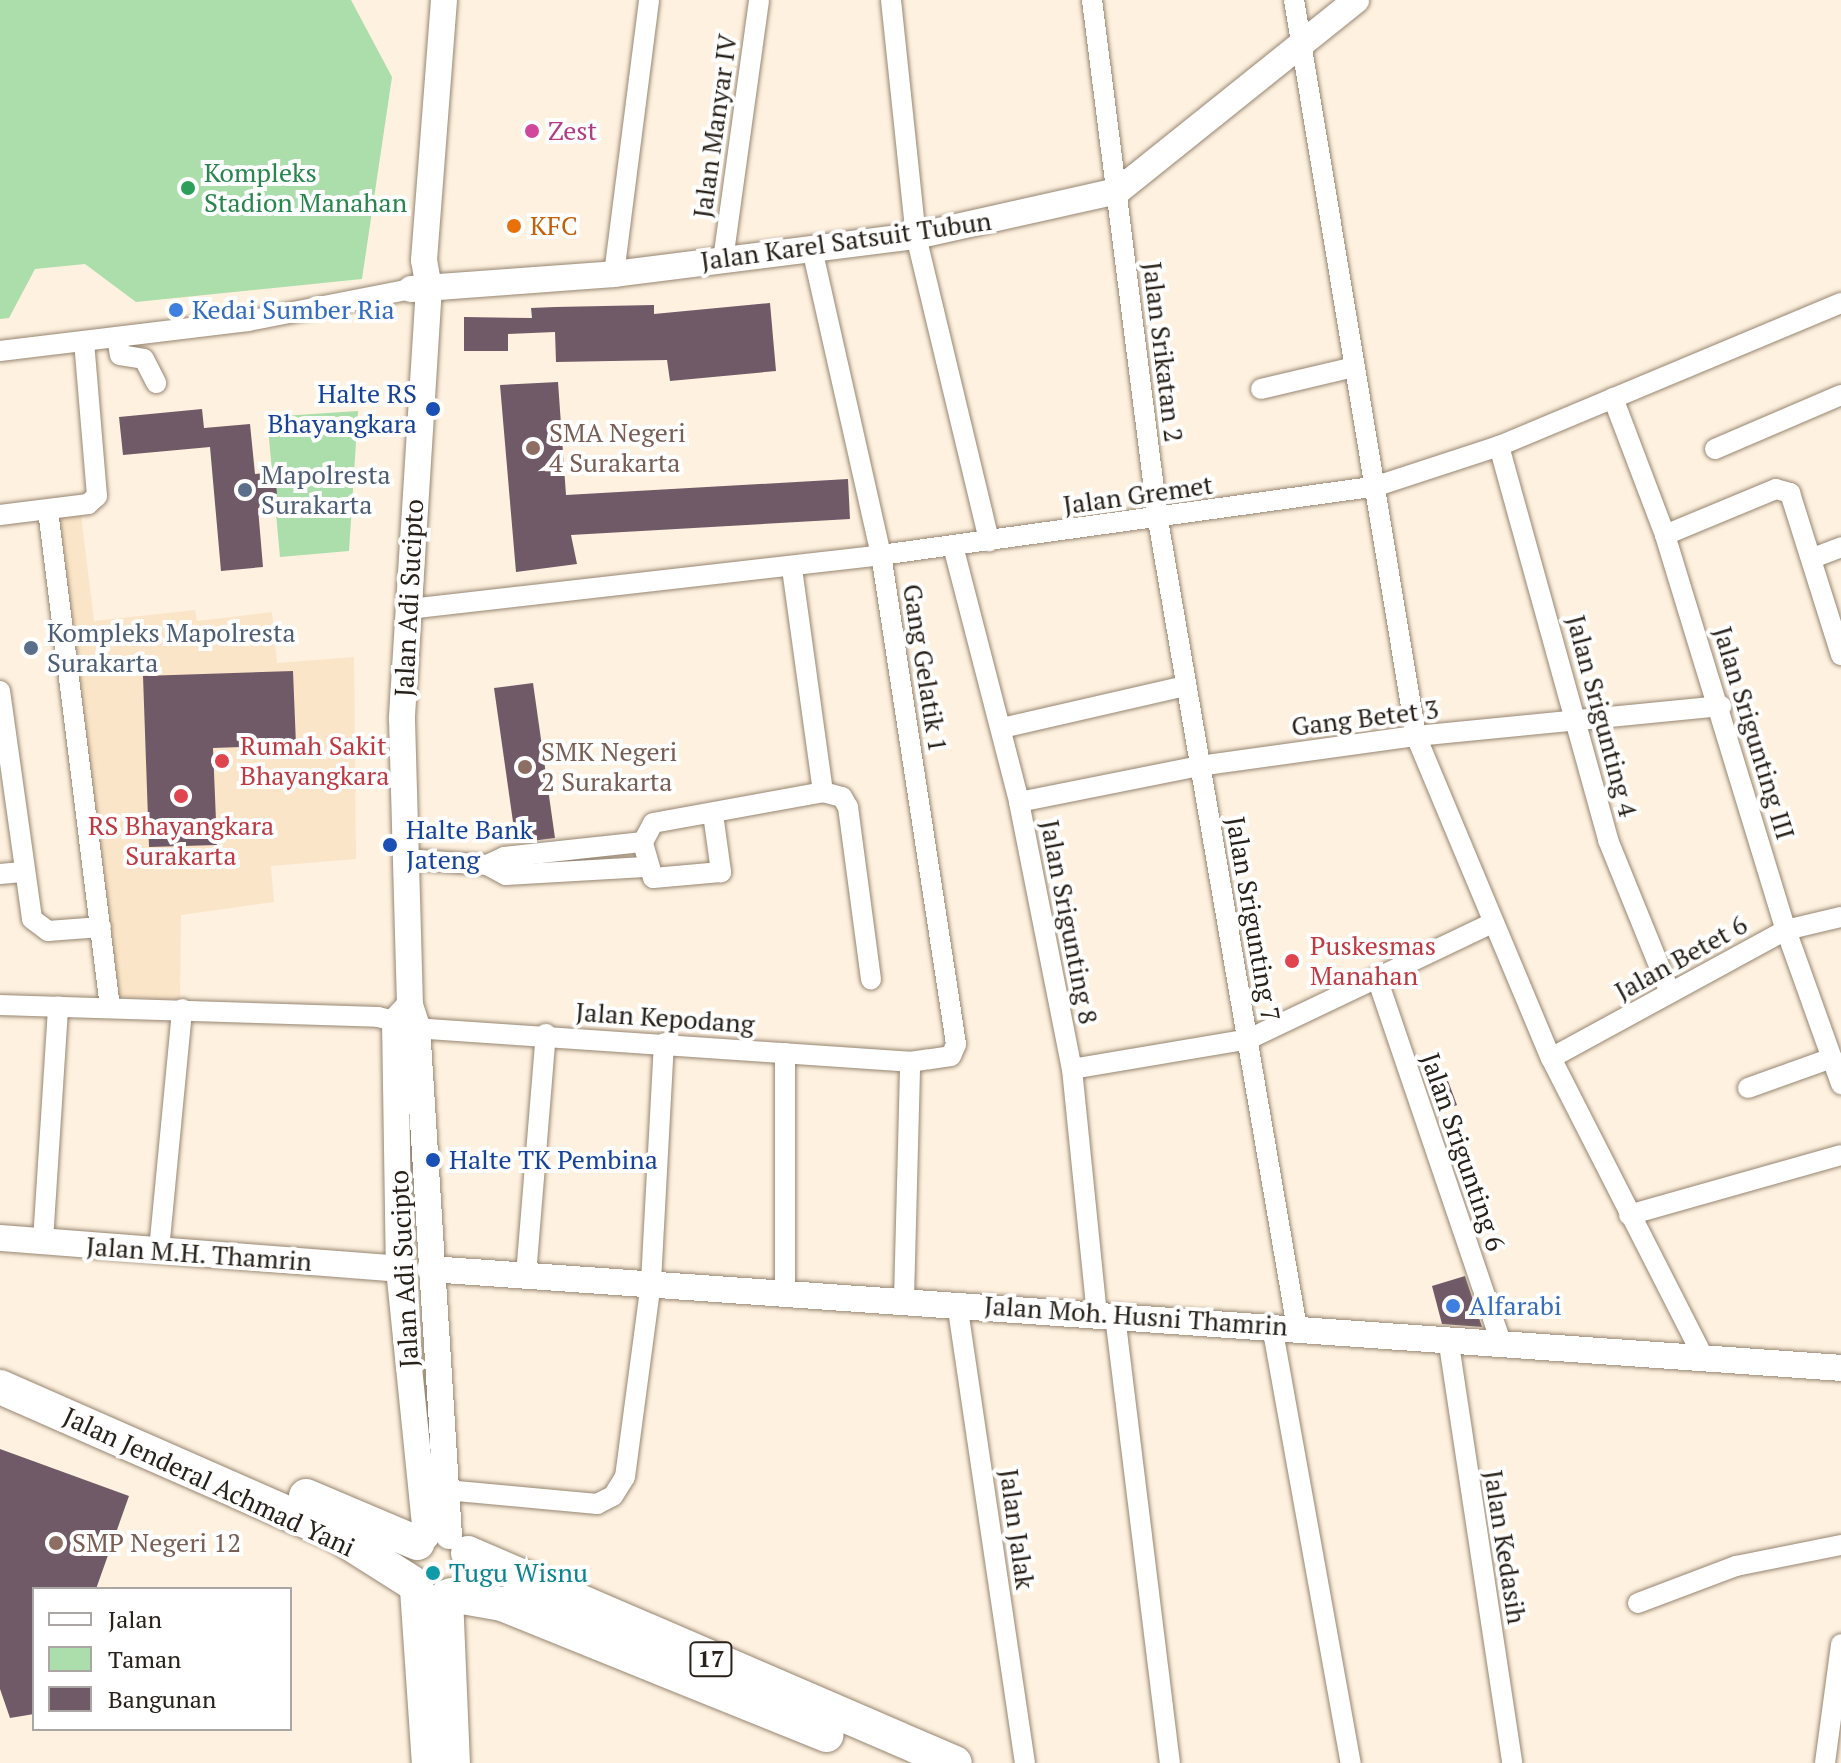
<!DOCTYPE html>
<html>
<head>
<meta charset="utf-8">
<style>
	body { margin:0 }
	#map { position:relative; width:1841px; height:1763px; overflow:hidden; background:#fef1df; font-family:"PT Serif",serif }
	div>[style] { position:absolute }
	.built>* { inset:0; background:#fbe5c8 }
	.green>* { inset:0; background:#abdeab }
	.building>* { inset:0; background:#705a67 }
	.roads { filter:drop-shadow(0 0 2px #968672) drop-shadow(0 0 2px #968672) }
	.street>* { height:20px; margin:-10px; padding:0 10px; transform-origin:10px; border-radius:10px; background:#fff }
	.secondary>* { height:26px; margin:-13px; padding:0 13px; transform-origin:13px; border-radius:13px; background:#fff }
	.highway>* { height:34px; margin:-17px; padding:0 17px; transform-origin:17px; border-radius:17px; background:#fff }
	.dots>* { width:22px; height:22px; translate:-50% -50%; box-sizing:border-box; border:4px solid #fff; border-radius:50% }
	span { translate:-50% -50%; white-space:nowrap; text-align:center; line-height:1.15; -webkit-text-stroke:8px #fff; paint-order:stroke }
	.shield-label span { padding:2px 6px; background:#fff; border:2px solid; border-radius:6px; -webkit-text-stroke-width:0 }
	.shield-label { font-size:24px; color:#282119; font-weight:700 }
	.street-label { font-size:26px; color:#282119 }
	.hotel-label { font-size:26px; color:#b23c85 }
	.left { translate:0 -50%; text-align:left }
	.leisure-label { font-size:26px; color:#27864d }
	.food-label { font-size:26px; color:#c56008 }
	.shop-label { font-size:26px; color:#366cbe }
	.transit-label { font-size:26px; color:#164399 }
	.right { translate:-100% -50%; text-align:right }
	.education-label { font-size:26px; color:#785e54 }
	.service-label { font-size:26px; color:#4e5e75 }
	.health-label { font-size:26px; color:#be3a42 }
	.culture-label { font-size:26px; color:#0d838f }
	.legend { position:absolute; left:32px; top:1587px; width:260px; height:144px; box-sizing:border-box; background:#fff; border:2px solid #a9a6a3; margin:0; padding:10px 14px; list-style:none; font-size:24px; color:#282119 }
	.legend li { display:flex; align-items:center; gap:16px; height:40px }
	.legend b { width:40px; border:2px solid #a9a6a3 }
</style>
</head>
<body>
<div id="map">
	<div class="built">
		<i style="clip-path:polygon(81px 515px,94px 621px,195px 610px,197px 621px,272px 612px,277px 663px,354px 657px,356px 859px,271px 866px,274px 902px,181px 915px,180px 1000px,119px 997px,56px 518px)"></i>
	</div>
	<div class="green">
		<i style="clip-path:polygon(0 0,351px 0,392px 77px,362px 279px,136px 302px,85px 264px,35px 269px,9px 318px,0 319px)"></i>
		<i style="clip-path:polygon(358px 411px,349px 551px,280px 557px,267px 417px)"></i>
	</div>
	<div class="building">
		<i style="clip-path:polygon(770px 303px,776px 371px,670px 381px,667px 360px,556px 362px,555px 332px,508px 334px,508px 351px,464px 351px,464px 317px,532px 318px,531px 308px,555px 307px,654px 305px,654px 314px)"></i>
		<i style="clip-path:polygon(558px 382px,566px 495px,848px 479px,850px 519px,571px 535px,577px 564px,516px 572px,500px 385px)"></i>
		<i style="clip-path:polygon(202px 409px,204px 428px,250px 424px,255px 474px,275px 472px,278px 506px,258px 508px,263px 567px,221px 571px,210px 447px,123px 455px,119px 417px)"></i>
		<i style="clip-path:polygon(293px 671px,296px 745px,213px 748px,217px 845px,149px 847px,143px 676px)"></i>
		<i style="clip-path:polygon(533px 683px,555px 838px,516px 843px,494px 688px)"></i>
		<i style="clip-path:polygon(1448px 1081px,1457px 1105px,1440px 1112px,1431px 1088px)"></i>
		<i style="clip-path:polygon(1465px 1276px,1482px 1327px,1442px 1324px,1432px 1286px)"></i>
		<i style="clip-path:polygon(0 1449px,129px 1496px,96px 1589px,34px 1589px,34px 1714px,10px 1718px,0 1689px)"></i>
	</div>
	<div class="roads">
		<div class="street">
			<i style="left:891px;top:0;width:237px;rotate:84deg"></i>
			<i style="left:916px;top:236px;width:314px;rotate:76.5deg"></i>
			<i style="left:1092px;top:0;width:524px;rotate:82.77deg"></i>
			<i style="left:1158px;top:520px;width:820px;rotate:80.24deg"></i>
			<i style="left:1294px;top:0;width:746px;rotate:80.59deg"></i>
			<i style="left:1416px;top:736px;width:349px;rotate:67.3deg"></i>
			<i style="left:1551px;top:1058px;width:337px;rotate:63deg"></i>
			<i style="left:723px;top:260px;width:262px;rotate:-82.1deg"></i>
			<i style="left:614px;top:274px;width:276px;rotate:-82.7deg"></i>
			<i style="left:117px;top:337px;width:18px;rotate:81deg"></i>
			<i style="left:120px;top:355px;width:24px;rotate:9deg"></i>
			<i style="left:144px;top:359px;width:27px;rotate:63deg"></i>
			<i style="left:0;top:351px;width:250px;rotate:-6.9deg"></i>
			<i style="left:248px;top:321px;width:166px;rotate:-11.1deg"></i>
			<i style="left:1261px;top:389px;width:96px;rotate:-13.3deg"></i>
			<i style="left:1613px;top:398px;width:147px;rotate:69.2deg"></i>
			<i style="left:1665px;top:535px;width:413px;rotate:73deg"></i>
			<i style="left:1786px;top:930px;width:164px;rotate:70.3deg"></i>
			<i style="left:1499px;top:446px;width:409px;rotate:74.5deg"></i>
			<i style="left:1608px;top:840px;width:165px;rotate:67.9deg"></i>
			<i style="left:1715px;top:449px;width:137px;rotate:-23.2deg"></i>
			<i style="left:48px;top:510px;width:501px;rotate:82.89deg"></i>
			<i style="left:0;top:515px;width:89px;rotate:-7.1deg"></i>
			<i style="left:88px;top:504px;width:12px;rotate:-42deg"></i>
			<i style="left:97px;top:496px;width:155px;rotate:-94.8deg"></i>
			<i style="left:1665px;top:535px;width:120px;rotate:-22.5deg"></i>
			<i style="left:1776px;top:489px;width:15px;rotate:16deg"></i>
			<i style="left:1790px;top:493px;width:170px;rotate:72.5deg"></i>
			<i style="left:953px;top:546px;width:264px;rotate:75.5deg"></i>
			<i style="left:1019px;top:802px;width:272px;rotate:78.8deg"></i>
			<i style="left:1072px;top:1069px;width:247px;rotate:84.2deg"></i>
			<i style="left:1813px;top:558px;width:30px;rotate:-21deg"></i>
			<i style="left:409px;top:609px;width:475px;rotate:-6.5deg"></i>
			<i style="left:881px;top:555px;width:498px;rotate:-7.9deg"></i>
			<i style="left:1374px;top:487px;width:132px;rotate:-18.2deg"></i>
			<i style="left:1499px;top:446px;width:371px;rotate:-22.7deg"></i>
			<i style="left:0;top:691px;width:230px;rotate:82deg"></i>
			<i style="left:32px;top:919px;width:20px;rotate:37deg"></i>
			<i style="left:48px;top:931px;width:53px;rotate:-4.3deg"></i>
			<i style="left:1002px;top:728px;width:189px;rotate:-12.9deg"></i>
			<i style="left:823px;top:792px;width:20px;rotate:15deg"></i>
			<i style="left:842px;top:797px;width:12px;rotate:59deg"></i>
			<i style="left:848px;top:807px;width:174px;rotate:82.4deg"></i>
			<i style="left:1019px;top:802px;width:184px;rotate:-11.3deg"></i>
			<i style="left:1199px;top:766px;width:219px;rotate:-7.9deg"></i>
			<i style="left:1416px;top:736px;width:307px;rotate:-5.6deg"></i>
			<i style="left:713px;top:814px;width:59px;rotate:82.1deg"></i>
			<i style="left:721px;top:872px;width:68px;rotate:175deg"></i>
			<i style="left:653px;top:878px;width:37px;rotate:-106deg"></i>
			<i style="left:643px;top:842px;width:21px;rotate:-62deg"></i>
			<i style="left:653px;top:823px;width:173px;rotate:-10.3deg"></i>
			<i style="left:823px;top:792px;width:224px;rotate:-97.9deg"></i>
			<i style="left:406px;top:859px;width:81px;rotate:4.2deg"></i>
			<i style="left:487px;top:865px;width:19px;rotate:-25deg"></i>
			<i style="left:504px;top:857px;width:140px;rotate:-6.2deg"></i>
			<i style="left:487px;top:865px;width:21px;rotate:28deg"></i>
			<i style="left:506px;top:875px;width:139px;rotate:-3.3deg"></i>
			<i style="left:0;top:874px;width:25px;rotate:-5deg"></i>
			<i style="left:1377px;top:978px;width:385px;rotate:71.2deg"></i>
			<i style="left:0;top:1005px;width:378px;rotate:1.8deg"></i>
			<i style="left:378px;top:1017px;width:51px;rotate:13.5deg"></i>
			<i style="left:428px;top:1029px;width:483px;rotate:3.9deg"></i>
			<i style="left:910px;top:1062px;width:41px;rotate:-8.3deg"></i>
			<i style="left:951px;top:1056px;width:13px;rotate:-67deg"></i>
			<i style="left:956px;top:1044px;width:495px;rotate:-98.7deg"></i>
			<i style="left:881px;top:555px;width:315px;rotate:-102.7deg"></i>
			<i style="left:1551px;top:1058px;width:268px;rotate:-28.6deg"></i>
			<i style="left:1786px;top:930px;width:57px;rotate:-13.3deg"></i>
			<i style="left:1072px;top:1069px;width:180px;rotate:-9.6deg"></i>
			<i style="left:1249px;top:1039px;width:267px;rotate:-25.5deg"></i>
			<i style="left:1748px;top:1088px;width:89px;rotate:-19.7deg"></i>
			<i style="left:1629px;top:1215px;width:220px;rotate:-15.8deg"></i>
			<i style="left:43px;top:1241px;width:235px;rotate:-86.3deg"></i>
			<i style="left:159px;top:1250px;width:242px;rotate:-84.5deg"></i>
			<i style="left:526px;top:1275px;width:242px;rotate:-85.3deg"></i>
			<i style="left:785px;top:1291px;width:238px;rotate:-90deg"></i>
			<i style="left:904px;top:1299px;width:237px;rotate:-88.5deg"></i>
			<i style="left:957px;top:1303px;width:465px;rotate:81.6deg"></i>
			<i style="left:1115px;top:1316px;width:450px;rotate:83deg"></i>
			<i style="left:1272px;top:1326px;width:444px;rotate:79.8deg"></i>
			<i style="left:1448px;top:1338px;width:430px;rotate:81.4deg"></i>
			<i style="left:446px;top:1490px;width:152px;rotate:5.3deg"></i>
			<i style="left:597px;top:1504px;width:18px;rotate:-27deg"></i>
			<i style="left:613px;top:1496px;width:22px;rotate:-58deg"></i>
			<i style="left:625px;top:1477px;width:197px;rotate:-82.4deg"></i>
			<i style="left:651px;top:1282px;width:239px;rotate:-86.9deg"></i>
			<i style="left:1638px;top:1603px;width:105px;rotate:-20.7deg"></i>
			<i style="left:1736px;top:1566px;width:107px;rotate:-11.3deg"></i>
			<i style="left:1825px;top:1763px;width:120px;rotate:-82.3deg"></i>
		</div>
		<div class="secondary">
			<i style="left:444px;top:0;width:261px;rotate:94.4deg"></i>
			<i style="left:424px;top:260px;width:27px;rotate:80deg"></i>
			<i style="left:429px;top:287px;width:433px;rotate:93.6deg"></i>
			<i style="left:402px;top:719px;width:286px;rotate:88.4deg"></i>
			<i style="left:410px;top:1005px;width:22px;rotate:72deg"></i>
			<i style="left:417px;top:1026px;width:511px;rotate:86.41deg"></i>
			<i style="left:411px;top:289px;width:204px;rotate:-4.2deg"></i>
			<i style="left:614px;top:274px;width:304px;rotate:-7.2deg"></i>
			<i style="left:916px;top:236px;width:207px;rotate:-12.6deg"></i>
			<i style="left:1118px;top:191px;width:305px;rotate:-38.7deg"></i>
			<i style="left:410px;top:1005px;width:22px;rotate:133deg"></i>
			<i style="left:395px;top:1021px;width:248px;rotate:89.1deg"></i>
			<i style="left:399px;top:1269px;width:269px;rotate:84.2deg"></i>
			<i style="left:0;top:1238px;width:400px;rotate:4.4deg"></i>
			<i style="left:430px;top:1269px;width:1414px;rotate:4.01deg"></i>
		</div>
		<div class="highway">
			<i style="left:0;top:1387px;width:366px;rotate:23.7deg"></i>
			<i style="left:335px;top:1534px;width:93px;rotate:32.3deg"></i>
			<i style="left:306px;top:1496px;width:121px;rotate:22.9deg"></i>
			<i style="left:468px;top:1553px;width:530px;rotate:23.33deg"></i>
			<i style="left:417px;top:1589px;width:174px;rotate:86.1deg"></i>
			<i style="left:451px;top:1595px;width:52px;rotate:10deg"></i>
			<i style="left:502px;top:1604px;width:350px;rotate:22deg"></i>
			<i style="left:446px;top:1597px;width:166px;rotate:87.6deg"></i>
		</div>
	</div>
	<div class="dots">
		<i style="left:532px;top:131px;background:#d1479c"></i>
		<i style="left:188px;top:188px;background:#2e9e5b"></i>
		<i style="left:514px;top:226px;background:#e8710a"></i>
		<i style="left:176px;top:310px;background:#3f7fe0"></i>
		<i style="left:433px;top:409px;background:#1a4fb4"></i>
		<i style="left:533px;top:448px;background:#8d6e63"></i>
		<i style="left:245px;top:490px;background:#5c6f8a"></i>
		<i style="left:31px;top:648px;background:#5c6f8a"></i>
		<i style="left:222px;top:761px;background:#e0444e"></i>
		<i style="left:525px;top:767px;background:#8d6e63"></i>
		<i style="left:181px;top:796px;background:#e0444e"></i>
		<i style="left:390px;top:845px;background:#1a4fb4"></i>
		<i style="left:1292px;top:961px;background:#e0444e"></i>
		<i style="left:433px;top:1160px;background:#1a4fb4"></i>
		<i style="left:1453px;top:1306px;background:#3f7fe0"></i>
		<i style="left:56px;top:1543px;background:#8d6e63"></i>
		<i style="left:433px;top:1573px;background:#0f9aa8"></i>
	</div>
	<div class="shield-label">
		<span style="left:711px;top:1659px">17</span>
	</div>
	<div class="street-label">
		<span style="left:715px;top:126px;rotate:-82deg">Jalan Manyar IV</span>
		<span style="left:846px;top:241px;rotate:-8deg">Jalan Karel Satsuit Tubun</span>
		<span style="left:1163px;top:352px;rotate:83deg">Jalan Srikatan 2</span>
		<span style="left:1138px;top:495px;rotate:-8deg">Jalan Gremet</span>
		<span style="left:409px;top:598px;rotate:-87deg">Jalan Adi Sucipto</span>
		<span style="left:925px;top:668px;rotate:81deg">Gang Gelatik 1</span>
		<span style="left:1602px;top:716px;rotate:75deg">Jalan Srigunting 4</span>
		<span style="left:1365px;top:718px;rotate:-7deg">Gang Betet 3</span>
		<span style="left:1754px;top:733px;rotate:73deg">Jalan Srigunting III</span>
		<span style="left:1253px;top:919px;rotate:80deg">Jalan Srigunting 7</span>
		<span style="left:1069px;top:922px;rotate:79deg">Jalan Srigunting 8</span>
		<span style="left:1681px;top:958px;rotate:-29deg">Jalan Betet 6</span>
		<span style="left:665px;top:1018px;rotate:4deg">Jalan Kepodang</span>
		<span style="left:1463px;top:1152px;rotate:71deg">Jalan Srigunting 6</span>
		<span style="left:199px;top:1254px;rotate:4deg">Jalan M.H. Thamrin</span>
		<span style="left:404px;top:1269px;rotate:-93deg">Jalan Adi Sucipto</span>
		<span style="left:1136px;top:1316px;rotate:4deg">Jalan Moh. Husni Thamrin</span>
		<span style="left:209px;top:1482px;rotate:25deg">Jalan Jenderal Achmad Yani</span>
		<span style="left:1017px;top:1529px;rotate:82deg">Jalan Jalak</span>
		<span style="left:1505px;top:1547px;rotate:81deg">Jalan Kedasih</span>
	</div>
	<div class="hotel-label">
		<span class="left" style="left:548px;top:131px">Zest</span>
	</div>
	<div class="leisure-label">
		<span class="left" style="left:204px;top:188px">Kompleks<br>Stadion Manahan</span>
	</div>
	<div class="food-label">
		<span class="left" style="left:530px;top:226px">KFC</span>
	</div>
	<div class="shop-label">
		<span class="left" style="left:192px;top:310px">Kedai Sumber Ria</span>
		<span class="left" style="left:1469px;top:1306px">Alfarabi</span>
	</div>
	<div class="transit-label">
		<span class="right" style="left:417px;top:409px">Halte RS<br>Bhayangkara</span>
		<span class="left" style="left:406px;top:845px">Halte Bank<br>Jateng</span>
		<span class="left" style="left:449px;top:1160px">Halte TK Pembina</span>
	</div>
	<div class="education-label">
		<span class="left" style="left:549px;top:448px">SMA Negeri<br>4 Surakarta</span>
		<span class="left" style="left:541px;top:767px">SMK Negeri<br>2 Surakarta</span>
		<span class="left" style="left:72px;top:1543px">SMP Negeri 12</span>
	</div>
	<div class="service-label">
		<span class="left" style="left:261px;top:490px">Mapolresta<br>Surakarta</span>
		<span class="left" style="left:47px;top:648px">Kompleks Mapolresta<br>Surakarta</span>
	</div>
	<div class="health-label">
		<span class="left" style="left:240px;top:761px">Rumah Sakit<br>Bhayangkara</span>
		<span style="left:181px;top:841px">RS Bhayangkara<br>Surakarta</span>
		<span class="left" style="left:1310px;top:961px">Puskesmas<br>Manahan</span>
	</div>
	<div class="culture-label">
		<span class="left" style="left:449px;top:1573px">Tugu Wisnu</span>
	</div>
	<ul class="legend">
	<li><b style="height:10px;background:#fff"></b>Jalan</li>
	<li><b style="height:22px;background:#abdeab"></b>Taman</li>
	<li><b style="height:22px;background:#705a67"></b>Bangunan</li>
	</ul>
</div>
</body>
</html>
